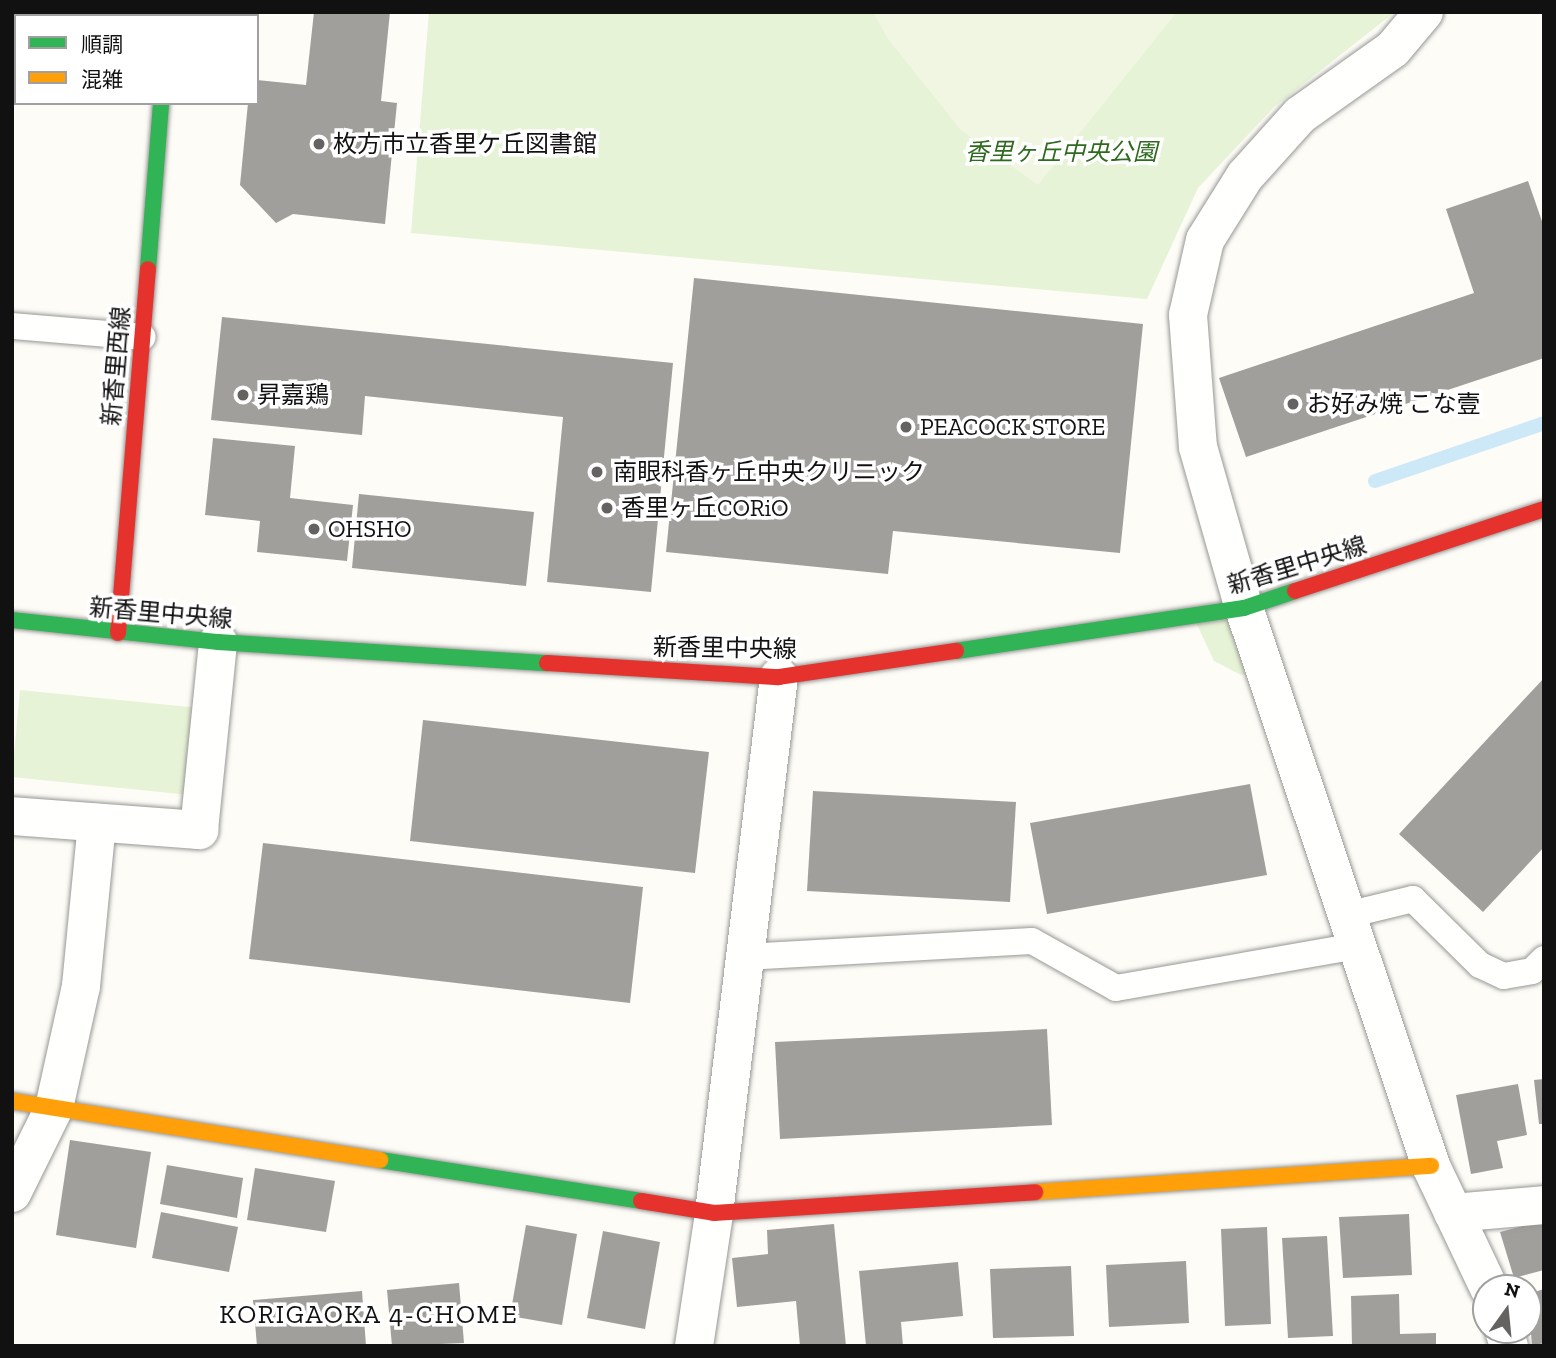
<!DOCTYPE html>
<html>
<head>
<meta charset="utf-8">
<style>
	body { margin:0 }
	#map { position:relative; width:1556px; height:1358px; overflow:hidden; background:#fdfcf7; font-family:"Zilla Slab","Noto Sans JP",serif }
	div>[style] { position:absolute }
	.green>* { inset:0; background:#e7f3d7 }
	.pitch>* { inset:0; background:#f0f6e1 }
	.stream>* { height:14px; margin:-7px; padding:0 7px; transform-origin:7px; border-radius:7px; background:#cde8f7 }
	.building>* { inset:0; background:#a19f9c }
	.roads { filter:drop-shadow(0 0 2px #979795) drop-shadow(0 0 2px #979795) }
	.lane>* { height:26px; margin:-13px; padding:0 13px; transform-origin:13px; border-radius:13px; background:#fffffe }
	.street>* { height:38px; margin:-19px; padding:0 19px; transform-origin:19px; border-radius:19px; background:#fffffe }
	.fast>* { height:16px; margin:-8px; padding:0 8px; transform-origin:8px; border-radius:8px; background:#30b455 }
	.slow>* { height:16px; margin:-8px; padding:0 8px; transform-origin:8px; border-radius:8px; background:#ff9f0a }
	.jam>* { height:16px; margin:-8px; padding:0 8px; transform-origin:8px; border-radius:8px; background:#e5322d }
	.dots>* { width:19px; height:19px; translate:-50% -50%; box-sizing:border-box; border:4px solid #fff; border-radius:50% }
	span { translate:-50% -50%; white-space:nowrap; text-align:center; line-height:1.15; -webkit-text-stroke:7px #fff; paint-order:stroke }
	.poi-label { font-size:24px; color:#111 }
	.left { translate:0 -50%; text-align:left }
	.park-label { font-size:24px; color:#2f6b1f; font-style:italic }
	.street-label { font-size:24px; color:#111 }
	.neighbourhood-label { font-size:26px; color:#111; letter-spacing:2px }
	.frame { position:absolute; inset:0; border:14px solid #111; pointer-events:none }
	.legend { position:absolute; left:14px; top:14px; width:245px; height:91px; box-sizing:border-box; background:#fff; border:2px solid #a0a0a0; margin:0; padding:9px 12px; list-style:none; font-size:21px; color:#111 }
	.legend li { display:flex; align-items:center; gap:14px; height:35px }
	.legend b { width:35px; border:2px solid #a0a0a0 }
	.north { position:absolute; left:1472px; top:1274px; width:70px; height:70px; box-sizing:border-box; background:#fff; border:2px solid #a0a0a0; border-radius:50%; rotate:15deg; font-size:19px; font-weight:700; line-height:28px; text-align:center; color:#111 }
	.north::after { content:''; display:block; margin:auto; width:24px; height:32px; background:#646362; clip-path:polygon(50% 0,100% 100%,50% 72%,0 100%) }
</style>
</head>
<body>
<div id="map">
	<div class="green">
		<i style="clip-path:polygon(429px 12px,1395px 12px,1274px 107px,1198px 188px,1147px 299px,411px 233px)"></i>
		<i style="clip-path:polygon(1244px 608px,1266px 673px,1241px 675px,1214px 661px,1193px 616px)"></i>
		<i style="clip-path:polygon(20px 690px,199px 708px,190px 795px,12px 777px)"></i>
	</div>
	<div class="pitch">
		<i style="clip-path:polygon(873px 12px,1177px 12px,1038px 185px,961px 130px,888px 39px)"></i>
	</div>
	<div class="stream">
		<i style="left:1375px;top:481px;width:179px;rotate:-18.9deg"></i>
	</div>
	<div class="building">
		<i style="clip-path:polygon(314px 12px,390px 12px,381px 101px,397px 103px,385px 224px,293px 214px,276px 223px,240px 185px,248px 103px,257px 103px,257px 80px,306px 85px)"></i>
		<i style="clip-path:polygon(1528px 181px,1544px 227px,1544px 358px,1246px 457px,1219px 378px,1474px 293px,1446px 209px)"></i>
		<i style="clip-path:polygon(694px 278px,1143px 324px,1120px 553px,893px 531px,888px 574px,666px 552px)"></i>
		<i style="clip-path:polygon(222px 317px,673px 363px,651px 592px,547px 582px,563px 417px,365px 396px,362px 435px,211px 420px)"></i>
		<i style="clip-path:polygon(213px 438px,295px 446px,290px 498px,353px 505px,347px 561px,257px 552px,260px 521px,205px 515px)"></i>
		<i style="clip-path:polygon(359px 494px,534px 512px,526px 586px,352px 568px)"></i>
		<i style="clip-path:polygon(1544px 678px,1544px 847px,1483px 912px,1399px 834px)"></i>
		<i style="clip-path:polygon(423px 720px,709px 752px,695px 873px,410px 841px)"></i>
		<i style="clip-path:polygon(1250px 784px,1267px 875px,1047px 914px,1030px 823px)"></i>
		<i style="clip-path:polygon(813px 791px,1016px 802px,1010px 902px,807px 891px)"></i>
		<i style="clip-path:polygon(263px 843px,643px 887px,630px 1003px,249px 959px)"></i>
		<i style="clip-path:polygon(1047px 1029px,1052px 1125px,780px 1139px,775px 1042px)"></i>
		<i style="clip-path:polygon(1544px 1079px,1544px 1124px,1539px 1124px,1534px 1080px)"></i>
		<i style="clip-path:polygon(1518px 1084px,1527px 1135px,1497px 1141px,1503px 1168px,1471px 1174px,1456px 1095px)"></i>
		<i style="clip-path:polygon(70px 1140px,151px 1152px,136px 1248px,56px 1235px)"></i>
		<i style="clip-path:polygon(167px 1165px,243px 1178px,237px 1218px,160px 1204px)"></i>
		<i style="clip-path:polygon(255px 1168px,335px 1181px,326px 1232px,247px 1220px)"></i>
		<i style="clip-path:polygon(161px 1212px,238px 1227px,229px 1272px,152px 1258px)"></i>
		<i style="clip-path:polygon(1409px 1214px,1412px 1275px,1343px 1278px,1339px 1217px)"></i>
		<i style="clip-path:polygon(1544px 1220px,1544px 1270px,1514px 1278px,1500px 1232px)"></i>
		<i style="clip-path:polygon(834px 1224px,846px 1346px,800px 1346px,796px 1301px,737px 1307px,732px 1258px,768px 1254px,767px 1230px)"></i>
		<i style="clip-path:polygon(526px 1225px,577px 1234px,562px 1325px,510px 1316px)"></i>
		<i style="clip-path:polygon(1267px 1227px,1271px 1324px,1225px 1326px,1221px 1229px)"></i>
		<i style="clip-path:polygon(603px 1231px,660px 1242px,645px 1329px,587px 1318px)"></i>
		<i style="clip-path:polygon(1327px 1236px,1333px 1336px,1288px 1338px,1282px 1238px)"></i>
		<i style="clip-path:polygon(1186px 1261px,1189px 1323px,1109px 1327px,1106px 1265px)"></i>
		<i style="clip-path:polygon(958px 1262px,963px 1316px,901px 1322px,903px 1346px,866px 1346px,859px 1271px)"></i>
		<i style="clip-path:polygon(1071px 1266px,1074px 1336px,993px 1338px,990px 1269px)"></i>
		<i style="clip-path:polygon(459px 1283px,464px 1343px,392px 1346px,387px 1290px)"></i>
		<i style="clip-path:polygon(1544px 1289px,1544px 1343px,1532px 1346px,1528px 1294px)"></i>
		<i style="clip-path:polygon(362px 1291px,366px 1346px,257px 1346px,253px 1300px)"></i>
		<i style="clip-path:polygon(1399px 1294px,1400px 1334px,1436px 1333px,1436px 1346px,1352px 1346px,1351px 1296px)"></i>
	</div>
	<div class="roads">
		<div class="lane">
			<i style="left:12px;top:326px;width:131px;rotate:4.8deg"></i>
			<i style="left:1347px;top:915px;width:68px;rotate:-13.6deg"></i>
			<i style="left:1413px;top:899px;width:94px;rotate:44.6deg"></i>
			<i style="left:1480px;top:965px;width:26px;rotate:25deg"></i>
			<i style="left:1504px;top:976px;width:28px;rotate:-10deg"></i>
			<i style="left:1532px;top:971px;width:17px;rotate:-45deg"></i>
			<i style="left:745px;top:957px;width:287px;rotate:-3.2deg"></i>
			<i style="left:1032px;top:941px;width:96px;rotate:29.2deg"></i>
			<i style="left:1116px;top:988px;width:245px;rotate:-9.9deg"></i>
		</div>
		<div class="street">
			<i style="left:1424px;top:12px;width:48px;rotate:130deg"></i>
			<i style="left:1393px;top:49px;width:114px;rotate:144.6deg"></i>
			<i style="left:1300px;top:115px;width:82px;rotate:132deg"></i>
			<i style="left:1245px;top:176px;width:75px;rotate:122deg"></i>
			<i style="left:1205px;top:240px;width:77px;rotate:102.8deg"></i>
			<i style="left:1188px;top:315px;width:132px;rotate:85.7deg"></i>
			<i style="left:1198px;top:447px;width:167px;rotate:74.1deg"></i>
			<i style="left:1244px;top:608px;width:589px;rotate:71.47deg"></i>
			<i style="left:1431px;top:1166px;width:135px;rotate:64.6deg"></i>
			<i style="left:12px;top:816px;width:188px;rotate:4.3deg"></i>
			<i style="left:199px;top:830px;width:189px;rotate:-84.2deg"></i>
			<i style="left:12px;top:1193px;width:95px;rotate:-63.7deg"></i>
			<i style="left:54px;top:1108px;width:125px;rotate:-77.5deg"></i>
			<i style="left:81px;top:986px;width:164px;rotate:-84.4deg"></i>
			<i style="left:1453px;top:1213px;width:91px;rotate:-5deg"></i>
			<i style="left:1504px;top:1330px;width:17px;rotate:73deg"></i>
			<i style="left:694px;top:1346px;width:134px;rotate:-81.4deg"></i>
			<i style="left:714px;top:1213px;width:540px;rotate:-83.09deg"></i>
		</div>
		<div class="fast">
			<i style="left:148px;top:269px;width:167px;rotate:-85.5deg"></i>
			<i style="left:12px;top:620px;width:207px;rotate:6.1deg"></i>
			<i style="left:218px;top:642px;width:330px;rotate:3.7deg"></i>
			<i style="left:956px;top:651px;width:291px;rotate:-8.5deg"></i>
			<i style="left:1244px;top:608px;width:54px;rotate:-18.4deg"></i>
			<i style="left:380px;top:1160px;width:264px;rotate:8.9deg"></i>
		</div>
		<div class="slow">
			<i style="left:12px;top:1101px;width:373px;rotate:9.1deg"></i>
			<i style="left:1035px;top:1192px;width:397px;rotate:-3.8deg"></i>
		</div>
		<div class="jam">
			<i style="left:169px;top:12px;width:4px;rotate:90deg"></i>
			<i style="left:1295px;top:591px;width:262px;rotate:-18.2deg"></i>
			<i style="left:118px;top:633px;width:365px;rotate:-85.3deg"></i>
			<i style="left:547px;top:663px;width:232px;rotate:3.5deg"></i>
			<i style="left:779px;top:677px;width:179px;rotate:-8.4deg"></i>
			<i style="left:641px;top:1201px;width:74px;rotate:9.3deg"></i>
			<i style="left:714px;top:1213px;width:322px;rotate:-3.7deg"></i>
		</div>
	</div>
	<div class="dots">
		<i style="left:319px;top:144px;background:#646362"></i>
		<i style="left:243px;top:395px;background:#646362"></i>
		<i style="left:1293px;top:404px;background:#646362"></i>
		<i style="left:906px;top:427px;background:#646362"></i>
		<i style="left:597px;top:472px;background:#646362"></i>
		<i style="left:607px;top:508px;background:#646362"></i>
		<i style="left:314px;top:529px;background:#646362"></i>
	</div>
	<div class="poi-label">
		<span class="left" style="left:333px;top:144px">枚方市立香里ケ丘図書館</span>
		<span class="left" style="left:257px;top:395px">昇嘉鶏</span>
		<span class="left" style="left:1307px;top:404px">お好み焼 こな壹</span>
		<span class="left" style="left:920px;top:427px">PEACOCK STORE</span>
		<span class="left" style="left:613px;top:472px">南眼科香ヶ丘中央クリニック</span>
		<span class="left" style="left:621px;top:508px">香里ヶ丘CORiO</span>
		<span class="left" style="left:328px;top:529px">OHSHO</span>
	</div>
	<div class="park-label">
		<span style="left:1061px;top:152px">香里ヶ丘中央公園</span>
	</div>
	<div class="street-label">
		<span style="left:116px;top:366px;rotate:-85deg">新香里西線</span>
		<span style="left:1297px;top:565px;rotate:-17deg">新香里中央線</span>
		<span style="left:161px;top:613px;rotate:5deg">新香里中央線</span>
		<span style="left:725px;top:648px;rotate:1deg">新香里中央線</span>
	</div>
	<div class="neighbourhood-label">
		<span style="left:369px;top:1315px">KORIGAOKA 4-CHOME</span>
	</div>
	<div class="frame"></div>
	<ul class="legend">
	<li><b style="height:9px;background:#30b455"></b>順調</li>
	<li><b style="height:9px;background:#ff9f0a"></b>混雑</li>
	</ul>
	<div class="north">N</div>
</div>
</body>
</html>
